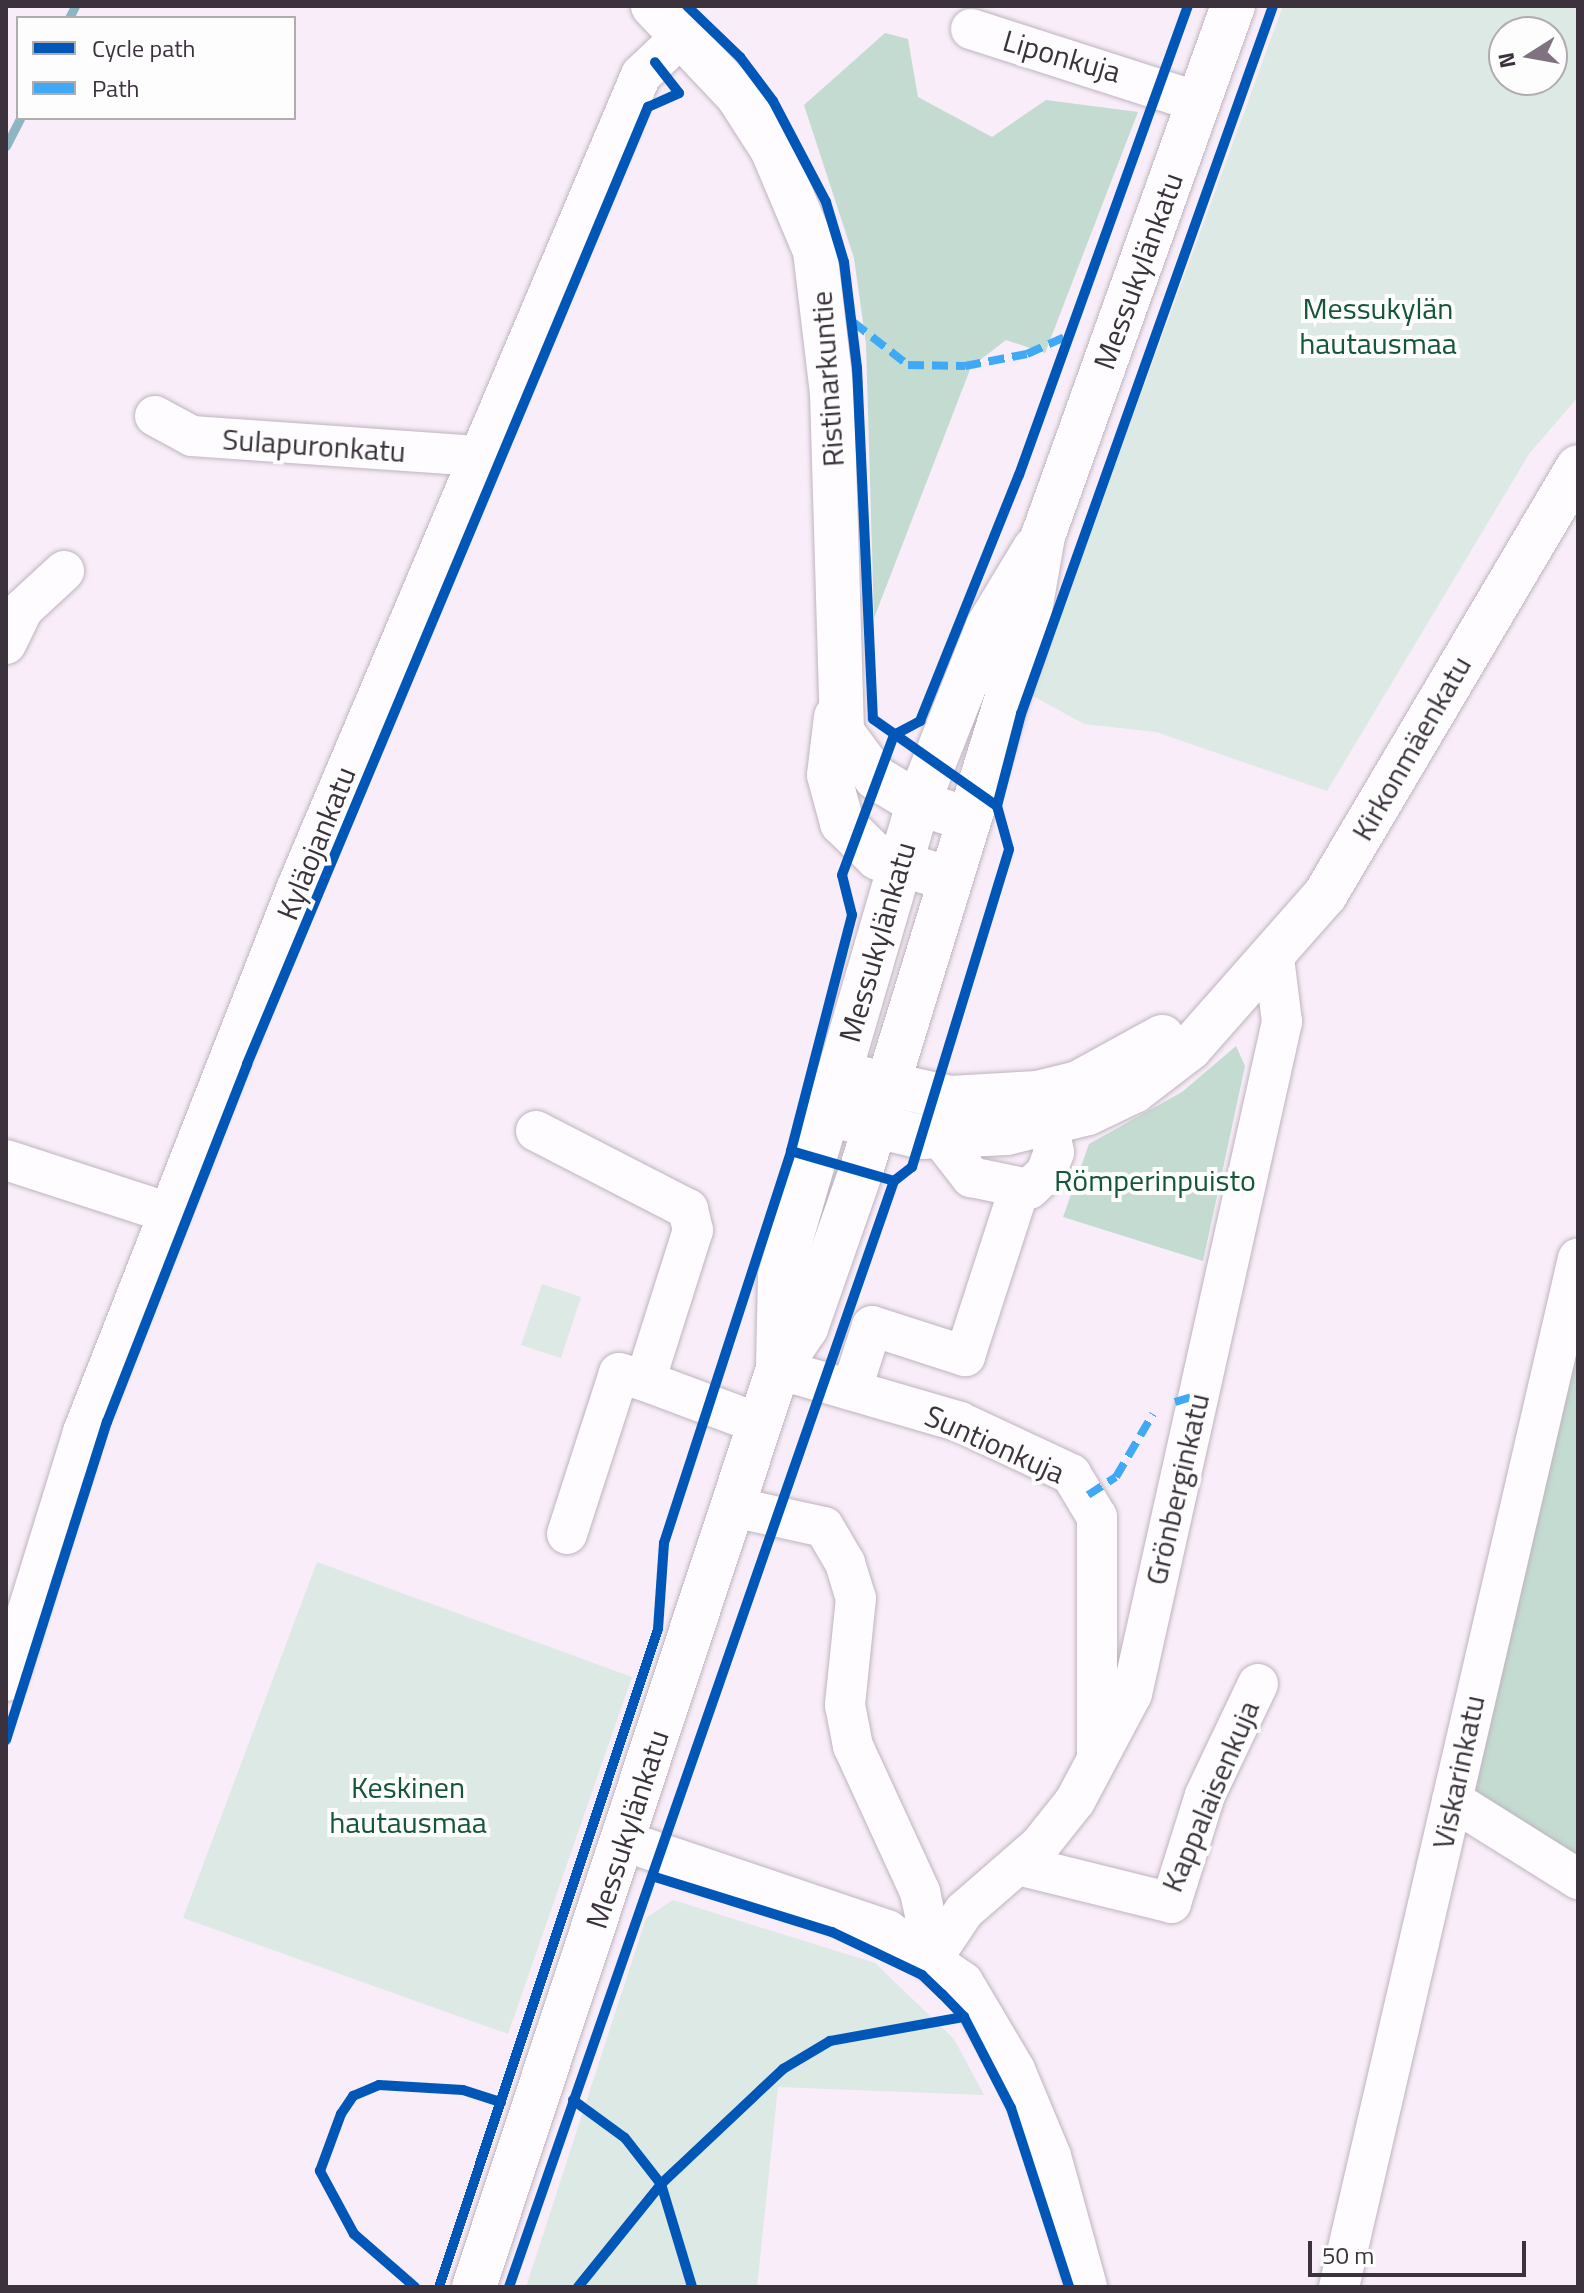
<!DOCTYPE html>
<html>
<head>
<meta charset="utf-8">
<style>
	body { margin:0 }
	#map { position:relative; width:1584px; height:2293px; overflow:hidden; background:#f8edf9; font-family:"Titillium Web",sans-serif }
	div>[style] { position:absolute }
	.green>* { inset:0; background:#dce9e4 }
	.forest>* { inset:0; background:#c3dbd0 }
	.stream>* { height:9px; margin:-4.5px; padding:0 4.5px; transform-origin:4.5px; border-radius:4.5px; background:#8cb6c2 }
	.roads { filter:drop-shadow(0 0 2px #beb4bf) drop-shadow(0 0 2px #beb4bf) }
	.minor>* { height:40px; margin:-20px; padding:0 20px; transform-origin:20px; border-radius:20px; background:#fefcfe }
	.major>* { height:44px; margin:-22px; padding:0 22px; transform-origin:22px; border-radius:22px; background:#fefcfe }
	.quiet>* { height:8px; margin-top:-4px; transform-origin:0; background:repeating-linear-gradient(90deg,#3fa9f5 0 16px,transparent 0 24px) }
	.cycleway>* { height:10px; margin:-5px; padding:0 5px; transform-origin:5px; border-radius:5px; background:#0057b8 }
	span { translate:-50% -50%; white-space:nowrap; text-align:center; line-height:1.15; -webkit-text-stroke:8px #fdfdfd; paint-order:stroke }
	.street-label { font-size:30px; color:#3c323d }
	.park-label { font-size:30px; color:#155539 }
	.frame { position:absolute; inset:0; border:8px solid #3c323d; pointer-events:none }
	.legend { position:absolute; left:16px; top:16px; width:280px; height:104px; box-sizing:border-box; background:#fdfdfd; border:2px solid #b0acb0; margin:0; padding:10px 14px; list-style:none; font-size:24px; color:#3c323d }
	.legend li { display:flex; align-items:center; gap:16px; height:40px }
	.legend b { width:40px; border:2px solid #b0acb0 }
	.north { position:absolute; left:1488px; top:16px; width:80px; height:80px; box-sizing:border-box; background:#fdfdfd; border:2px solid #b0acb0; border-radius:50%; rotate:259deg; font-size:22px; font-weight:700; line-height:32px; text-align:center; color:#3c323d }
	.north::after { content:''; display:block; margin:auto; width:28px; height:36px; background:#7e737f; clip-path:polygon(50% 0,100% 100%,50% 72%,0 100%) }
	.scale { position:absolute; left:1308px; top:2241px; width:218px; height:36px; box-sizing:border-box; border:4px solid #3c323d; border-top:0; padding-left:10px; font-size:24px; line-height:28px; white-space:nowrap; color:#3c323d; -webkit-text-stroke:6px #fdfdfd; paint-order:stroke }
</style>
</head>
<body>
<div id="map">
	<div class="green">
		<i style="clip-path:polygon(evenodd,1283px 6px,1578px 6px,1578px 397px,1529px 454px,1327px 791px,1156px 732px,1084px 724px,1031px 695px,1283px 6px,1504px 32px,1552px 32px,1552px 80px,1504px 80px,1504px 32px)"></i>
		<i style="clip-path:polygon(542px 1284px,581px 1297px,561px 1358px,521px 1345px)"></i>
		<i style="clip-path:polygon(317px 1562px,632px 1677px,508px 2034px,183px 1918px)"></i>
		<i style="clip-path:polygon(673px 1900px,875px 1963px,954px 2039px,984px 2095px,778px 2087px,757px 2287px,526px 2287px,646px 1918px)"></i>
	</div>
	<div class="forest">
		<i style="clip-path:polygon(885px 33px,908px 39px,918px 97px,992px 137px,1046px 100px,1138px 112px,1045px 353px,1006px 340px,971px 367px,874px 618px,866px 344px,854px 258px,804px 105px)"></i>
		<i style="clip-path:polygon(1236px 1046px,1245px 1066px,1203px 1261px,1063px 1217px,1089px 1144px,1182px 1092px)"></i>
		<i style="clip-path:polygon(1578px 1316px,1578px 1855px,1472px 1790px)"></i>
	</div>
	<div class="stream">
		<i style="left:69px;top:18px;width:13px;rotate:-63deg"></i>
		<i style="left:6px;top:146px;width:31px;rotate:-63deg"></i>
	</div>
	<div class="roads">
		<div class="minor">
			<i style="left:971px;top:29px;width:238px;rotate:17.8deg"></i>
			<i style="left:155px;top:416px;width:42px;rotate:28.4deg"></i>
			<i style="left:192px;top:436px;width:286px;rotate:4deg"></i>
			<i style="left:6px;top:644px;width:39px;rotate:-64deg"></i>
			<i style="left:23px;top:609px;width:56px;rotate:-42.8deg"></i>
			<i style="left:536px;top:1131px;width:171px;rotate:27.2deg"></i>
			<i style="left:688px;top:1209px;width:22px;rotate:77deg"></i>
			<i style="left:693px;top:1230px;width:158px;rotate:107.6deg"></i>
			<i style="left:645px;top:1381px;width:123px;rotate:20.5deg"></i>
			<i style="left:940px;top:1137px;width:51px;rotate:52.2deg"></i>
			<i style="left:971px;top:1177px;width:59px;rotate:11.7deg"></i>
			<i style="left:1029px;top:1189px;width:23px;rotate:-43deg"></i>
			<i style="left:1046px;top:1173px;width:22px;rotate:-69deg"></i>
			<i style="left:1054px;top:1152px;width:61px;rotate:-102.2deg"></i>
			<i style="left:6px;top:1160px;width:171px;rotate:18deg"></i>
			<i style="left:778px;top:1369px;width:190px;rotate:16.2deg"></i>
			<i style="left:960px;top:1422px;width:123px;rotate:25.1deg"></i>
			<i style="left:1071px;top:1474px;width:50px;rotate:58.8deg"></i>
			<i style="left:1097px;top:1517px;width:239px;rotate:90deg"></i>
			<i style="left:852px;top:1388px;width:65px;rotate:-72.1deg"></i>
			<i style="left:872px;top:1326px;width:98px;rotate:17.9deg"></i>
			<i style="left:965px;top:1356px;width:175px;rotate:-72deg"></i>
			<i style="left:733px;top:1507px;width:93px;rotate:12.4deg"></i>
			<i style="left:824px;top:1527px;width:42px;rotate:59.7deg"></i>
			<i style="left:845px;top:1563px;width:37px;rotate:73deg"></i>
			<i style="left:856px;top:1598px;width:108px;rotate:95.9deg"></i>
			<i style="left:845px;top:1705px;width:42px;rotate:79deg"></i>
			<i style="left:853px;top:1746px;width:161px;rotate:65.3deg"></i>
			<i style="left:920px;top:1892px;width:66px;rotate:77.7deg"></i>
			<i style="left:567px;top:1534px;width:169px;rotate:-72.1deg"></i>
			<i style="left:619px;top:1373px;width:27px;rotate:17deg"></i>
			<i style="left:6px;top:1681px;width:261px;rotate:-72.8deg"></i>
			<i style="left:83px;top:1432px;width:586px;rotate:-68.56deg"></i>
			<i style="left:297px;top:887px;width:882px;rotate:-67.04deg"></i>
			<i style="left:641px;top:75px;width:61px;rotate:-43.7deg"></i>
			<i style="left:1452px;top:1800px;width:149px;rotate:32.1deg"></i>
			<i style="left:624px;top:1841px;width:278px;rotate:18.7deg"></i>
			<i style="left:887px;top:1930px;width:92px;rotate:34.4deg"></i>
			<i style="left:963px;top:1982px;width:102px;rotate:59.4deg"></i>
			<i style="left:1015px;top:2070px;width:93px;rotate:67.3deg"></i>
			<i style="left:1051px;top:2156px;width:136px;rotate:74.6deg"></i>
			<i style="left:1018px;top:1865px;width:158px;rotate:13.9deg"></i>
			<i style="left:1171px;top:1903px;width:113px;rotate:-72.5deg"></i>
			<i style="left:1205px;top:1795px;width:123px;rotate:-64.5deg"></i>
			<i style="left:934px;top:1956px;width:54px;rotate:-56.3deg"></i>
			<i style="left:964px;top:1911px;width:101px;rotate:-41deg"></i>
			<i style="left:1040px;top:1845px;width:56px;rotate:-51.5deg"></i>
			<i style="left:1075px;top:1801px;width:121px;rotate:-62deg"></i>
			<i style="left:1132px;top:1694px;width:689px;rotate:-77.42deg"></i>
			<i style="left:1282px;top:1022px;width:64px;rotate:-97.1deg"></i>
			<i style="left:1339px;top:2287px;width:1056px;rotate:-76.92deg"></i>
		</div>
		<div class="major">
			<i style="left:653px;top:6px;width:124px;rotate:46.6deg"></i>
			<i style="left:738px;top:96px;width:63px;rotate:57.3deg"></i>
			<i style="left:772px;top:149px;width:111px;rotate:67.1deg"></i>
			<i style="left:815px;top:251px;width:144px;rotate:83.2deg"></i>
			<i style="left:832px;top:394px;width:338px;rotate:88.3deg"></i>
			<i style="left:842px;top:732px;width:57px;rotate:53.5deg"></i>
			<i style="left:876px;top:778px;width:49px;rotate:30.8deg"></i>
			<i style="left:918px;top:803px;width:52px;rotate:18.1deg"></i>
			<i style="left:836px;top:717px;width:58px;rotate:96.9deg"></i>
			<i style="left:829px;top:775px;width:50px;rotate:74.8deg"></i>
			<i style="left:842px;top:823px;width:50px;rotate:44.2deg"></i>
			<i style="left:878px;top:858px;width:51px;rotate:15.9deg"></i>
			<i style="left:859px;top:1078px;width:94px;rotate:12.3deg"></i>
			<i style="left:951px;top:1098px;width:86px;rotate:-3.3deg"></i>
			<i style="left:1037px;top:1093px;width:42px;rotate:-13.7deg"></i>
			<i style="left:1078px;top:1083px;width:96px;rotate:-28.7deg"></i>
			<i style="left:827px;top:1114px;width:97px;rotate:13.7deg"></i>
			<i style="left:921px;top:1137px;width:86px;rotate:-2.7deg"></i>
			<i style="left:1007px;top:1133px;width:83px;rotate:-13.9deg"></i>
			<i style="left:1088px;top:1113px;width:51px;rotate:-25.6deg"></i>
			<i style="left:1134px;top:1091px;width:71px;rotate:-37.5deg"></i>
			<i style="left:1190px;top:1048px;width:204px;rotate:-48.6deg"></i>
			<i style="left:1325px;top:895px;width:497px;rotate:-59.4deg"></i>
			<i style="left:778px;top:1369px;width:93px;rotate:-88.8deg"></i>
			<i style="left:780px;top:1276px;width:493px;rotate:-73.7deg"></i>
			<i style="left:918px;top:803px;width:190px;rotate:-68.4deg"></i>
			<i style="left:988px;top:626px;width:91px;rotate:-58.9deg"></i>
			<i style="left:474px;top:2287px;width:967px;rotate:-71.68deg"></i>
			<i style="left:778px;top:1369px;width:50px;rotate:-55.7deg"></i>
			<i style="left:806px;top:1328px;width:166px;rotate:-70.7deg"></i>
			<i style="left:861px;top:1171px;width:557px;rotate:-72.87deg"></i>
			<i style="left:1025px;top:639px;width:105px;rotate:-80.1deg"></i>
			<i style="left:1043px;top:536px;width:563px;rotate:-70.28deg"></i>
		</div>
	</div>
	<div class="quiet">
		<i style="left:853px;top:322px;width:70px;rotate:38deg"></i>
		<i style="left:908px;top:365px;width:57px;rotate:1deg"></i>
		<i style="left:965px;top:366px;width:63px;rotate:-11deg"></i>
		<i style="left:1027px;top:354px;width:46px;rotate:-24.3deg"></i>
		<i style="left:1175px;top:1402px;width:24px;rotate:-17deg"></i>
		<i style="left:1088px;top:1495px;width:33px;rotate:-33deg"></i>
		<i style="left:1116px;top:1477px;width:73px;rotate:-59.6deg"></i>
	</div>
	<div class="cycleway">
		<i style="left:687px;top:6px;width:74px;rotate:43.9deg"></i>
		<i style="left:740px;top:57px;width:55px;rotate:53.1deg"></i>
		<i style="left:773px;top:101px;width:114px;rotate:62.3deg"></i>
		<i style="left:826px;top:202px;width:63px;rotate:73.3deg"></i>
		<i style="left:844px;top:262px;width:107px;rotate:83deg"></i>
		<i style="left:857px;top:368px;width:351px;rotate:87.4deg"></i>
		<i style="left:873px;top:719px;width:151px;rotate:35.1deg"></i>
		<i style="left:791px;top:1151px;width:107px;rotate:16.2deg"></i>
		<i style="left:6px;top:1740px;width:334px;rotate:-72.4deg"></i>
		<i style="left:107px;top:1422px;width:384px;rotate:-68.6deg"></i>
		<i style="left:247px;top:1064px;width:1038px;rotate:-67.27deg"></i>
		<i style="left:648px;top:107px;width:34px;rotate:-24deg"></i>
		<i style="left:679px;top:93px;width:39px;rotate:-128deg"></i>
		<i style="left:655px;top:1877px;width:185px;rotate:17.3deg"></i>
		<i style="left:832px;top:1932px;width:100px;rotate:25.5deg"></i>
		<i style="left:922px;top:1975px;width:28px;rotate:44deg"></i>
		<i style="left:942px;top:1994px;width:32px;rotate:46deg"></i>
		<i style="left:964px;top:2017px;width:102px;rotate:62.7deg"></i>
		<i style="left:1011px;top:2108px;width:188px;rotate:72deg"></i>
		<i style="left:573px;top:2100px;width:64px;rotate:36.2deg"></i>
		<i style="left:625px;top:2138px;width:58px;rotate:52deg"></i>
		<i style="left:661px;top:2184px;width:108px;rotate:73.2deg"></i>
		<i style="left:415px;top:2287px;width:81px;rotate:-139deg"></i>
		<i style="left:354px;top:2234px;width:72px;rotate:-118.4deg"></i>
		<i style="left:320px;top:2171px;width:61px;rotate:-69.8deg"></i>
		<i style="left:341px;top:2114px;width:22px;rotate:-56deg"></i>
		<i style="left:353px;top:2096px;width:28px;rotate:-23deg"></i>
		<i style="left:379px;top:2085px;width:84px;rotate:3.4deg"></i>
		<i style="left:463px;top:2090px;width:40px;rotate:18deg"></i>
		<i style="left:439px;top:2287px;width:693px;rotate:-71.59deg"></i>
		<i style="left:658px;top:1629px;width:86px;rotate:-86deg"></i>
		<i style="left:664px;top:1543px;width:412px;rotate:-72deg"></i>
		<i style="left:791px;top:1151px;width:244px;rotate:-75.5deg"></i>
		<i style="left:852px;top:915px;width:41px;rotate:-104deg"></i>
		<i style="left:842px;top:875px;width:149px;rotate:-69.6deg"></i>
		<i style="left:894px;top:735px;width:30px;rotate:-28deg"></i>
		<i style="left:920px;top:721px;width:265px;rotate:-68.1deg"></i>
		<i style="left:1019px;top:475px;width:499px;rotate:-70.2deg"></i>
		<i style="left:509px;top:2287px;width:1171px;rotate:-70.81deg"></i>
		<i style="left:894px;top:1181px;width:23px;rotate:-38deg"></i>
		<i style="left:912px;top:1167px;width:332px;rotate:-73deg"></i>
		<i style="left:1009px;top:849px;width:45px;rotate:-105.6deg"></i>
		<i style="left:997px;top:806px;width:95px;rotate:-75.4deg"></i>
		<i style="left:1021px;top:714px;width:752px;rotate:-70.41deg"></i>
		<i style="left:578px;top:2287px;width:132px;rotate:-51.1deg"></i>
		<i style="left:661px;top:2184px;width:168px;rotate:-43.3deg"></i>
		<i style="left:783px;top:2069px;width:55px;rotate:-30.8deg"></i>
		<i style="left:830px;top:2041px;width:136px;rotate:-10.2deg"></i>
	</div>
	<div class="street-label">
		<span style="left:1062px;top:56px;rotate:16deg">Liponkuja</span>
		<span style="left:1138px;top:271px;rotate:-70deg">Messukylänkatu</span>
		<span style="left:827px;top:379px;rotate:-94deg">Ristinarkuntie</span>
		<span style="left:314px;top:445px;rotate:4deg">Sulapuronkatu</span>
		<span style="left:1411px;top:748px;rotate:-60deg">Kirkonmäenkatu</span>
		<span style="left:316px;top:843px;rotate:-68deg">Kyläojankatu</span>
		<span style="left:877px;top:942px;rotate:-74deg">Messukylänkatu</span>
		<span style="left:995px;top:1444px;rotate:24deg">Suntionkuja</span>
		<span style="left:1177px;top:1489px;rotate:-77deg">Grönberginkatu</span>
		<span style="left:1458px;top:1772px;rotate:-78deg">Viskarinkatu</span>
		<span style="left:1210px;top:1796px;rotate:-67deg">Kappalaisenkuja</span>
		<span style="left:627px;top:1829px;rotate:-72deg">Messukylänkatu</span>
	</div>
	<div class="park-label">
		<span style="left:1378px;top:325px">Messukylän<br>hautausmaa</span>
		<span style="left:1155px;top:1180px">Römperinpuisto</span>
		<span style="left:408px;top:1804px">Keskinen<br>hautausmaa</span>
	</div>
	<div class="frame"></div>
	<ul class="legend">
	<li><b style="height:10px;background:#0057b8"></b>Cycle path</li>
	<li><b style="height:10px;background:#3fa9f5"></b>Path</li>
	</ul>
	<div class="north">N</div>
	<div class="scale">50 m</div>
</div>
</body>
</html>
